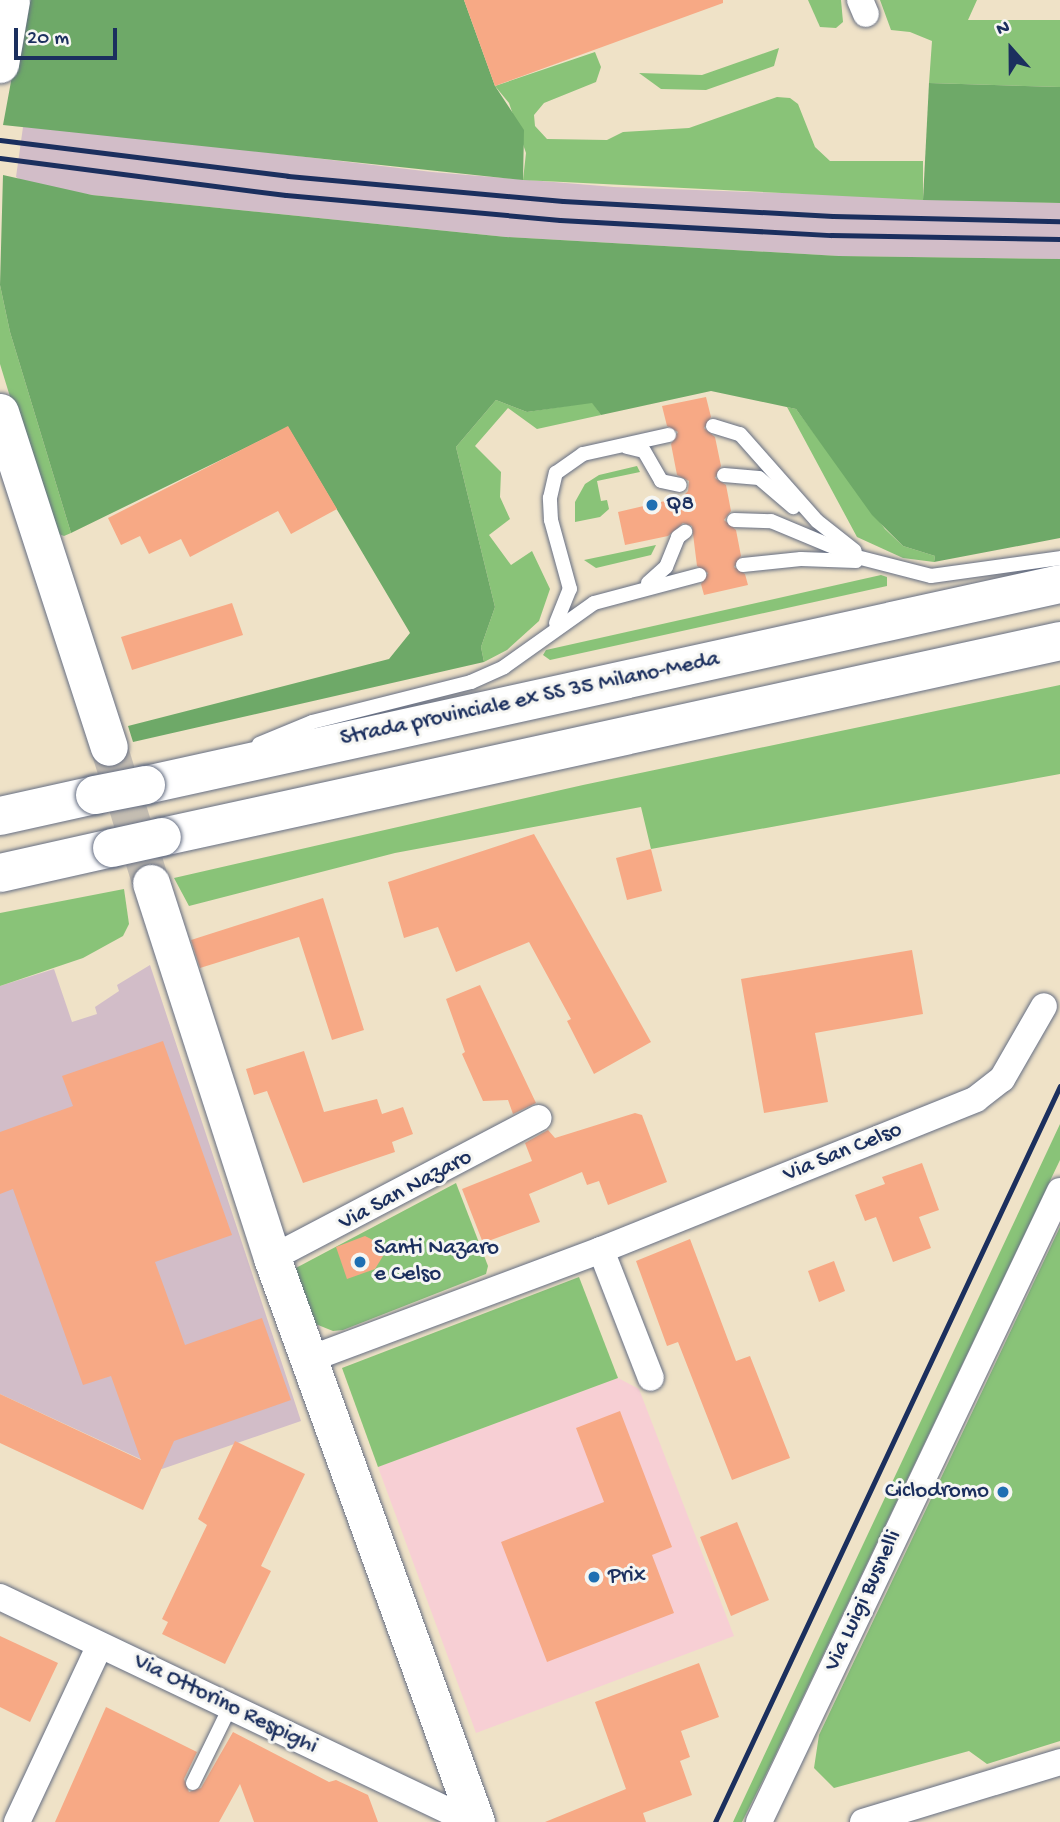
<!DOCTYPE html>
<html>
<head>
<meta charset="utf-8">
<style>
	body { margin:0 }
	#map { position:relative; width:1060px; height:1822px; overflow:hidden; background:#efe2c7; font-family:"Gochi Hand",sans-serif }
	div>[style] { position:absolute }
	.built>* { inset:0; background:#f7cfd4 }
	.industrial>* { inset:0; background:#d2bdc8 }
	.green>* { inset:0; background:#89c378 }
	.forest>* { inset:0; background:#6ea968 }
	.building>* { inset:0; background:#f7a985 }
	.secondary-tunnel>* { height:37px; margin-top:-18.5px; transform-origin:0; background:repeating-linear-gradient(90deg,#c5beb2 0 37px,transparent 0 55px) }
	.roads { filter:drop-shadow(0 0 2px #656e83) drop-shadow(0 0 2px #656e83) }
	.lane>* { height:14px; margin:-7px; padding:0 7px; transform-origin:7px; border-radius:7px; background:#fff }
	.street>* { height:26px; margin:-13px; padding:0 13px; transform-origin:13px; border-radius:13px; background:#fff }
	.secondary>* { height:37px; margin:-18.5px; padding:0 18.5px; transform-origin:18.5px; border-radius:18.5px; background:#fff }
	.highway>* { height:38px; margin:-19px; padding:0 19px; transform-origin:19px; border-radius:19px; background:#fff }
	.rail>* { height:5px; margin:-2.5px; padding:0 2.5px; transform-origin:2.5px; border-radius:2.5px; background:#1b2f5e }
	.bridges { filter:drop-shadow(0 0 2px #656e83) drop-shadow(0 0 2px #656e83) }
	.highway-bridge>* { height:38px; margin:-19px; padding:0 19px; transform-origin:19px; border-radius:19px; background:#fff }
	.dots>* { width:19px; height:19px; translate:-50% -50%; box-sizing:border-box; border:4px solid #f6f6f2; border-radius:50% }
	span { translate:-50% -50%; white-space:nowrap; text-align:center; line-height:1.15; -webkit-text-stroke:6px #f6f6f2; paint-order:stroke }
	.poi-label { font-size:23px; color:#1b2f5e }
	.left { translate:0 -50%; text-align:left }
	.right { translate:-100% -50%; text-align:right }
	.street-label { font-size:23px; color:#1b2f5e }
	.north { position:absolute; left:976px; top:14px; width:70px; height:70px; -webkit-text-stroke:5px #f6f6f2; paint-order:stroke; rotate:339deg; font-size:19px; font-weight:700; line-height:28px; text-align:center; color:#1b2f5e }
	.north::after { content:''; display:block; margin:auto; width:24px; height:32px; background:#1b2f5e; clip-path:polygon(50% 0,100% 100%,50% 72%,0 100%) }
	.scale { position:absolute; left:14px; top:28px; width:103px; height:32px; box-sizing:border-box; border:4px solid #1b2f5e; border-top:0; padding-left:9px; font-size:21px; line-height:24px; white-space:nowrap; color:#1b2f5e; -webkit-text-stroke:5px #f6f6f2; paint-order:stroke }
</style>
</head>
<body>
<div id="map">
	<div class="built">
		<i style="clip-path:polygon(618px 1378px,639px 1389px,734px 1636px,476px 1733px,378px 1467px)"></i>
	</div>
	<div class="industrial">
		<i style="clip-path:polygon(23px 127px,62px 128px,432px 172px,614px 187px,1060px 203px,1060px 259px,839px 256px,506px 237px,92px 195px,27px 184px,16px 177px)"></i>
		<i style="clip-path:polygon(150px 965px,301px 1421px,162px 1469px,0 1394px,0 986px,54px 969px,72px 1022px,97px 1014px,95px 1007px,119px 991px,117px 985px)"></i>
	</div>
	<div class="green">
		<i style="clip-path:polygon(808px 0,841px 0,843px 22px,836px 28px,820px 27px)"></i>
		<i style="clip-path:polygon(880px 0,977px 0,968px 20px,1060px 20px,1060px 87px,929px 83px,932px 41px,910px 32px,891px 30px)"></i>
		<i style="clip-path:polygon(779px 48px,774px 66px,706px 90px,661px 89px,639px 73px,702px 75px)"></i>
		<i style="clip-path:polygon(595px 52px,601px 67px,596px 82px,544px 103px,534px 115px,535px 126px,547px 139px,607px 140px,623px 132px,689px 128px,777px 97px,790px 98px,798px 104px,815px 147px,830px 161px,923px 161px,923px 200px,523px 180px,526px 153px,509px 103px,495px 86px)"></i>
		<i style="clip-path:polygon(0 285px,10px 332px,71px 533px,64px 536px,51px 531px,0 364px)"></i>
		<i style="clip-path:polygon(496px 400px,527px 412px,592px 402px,601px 415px,537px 429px,508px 408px,475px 446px,501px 472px,500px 497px,510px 519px,489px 535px,511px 565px,532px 551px,550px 589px,539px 621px,507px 650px,484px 662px,481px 647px,495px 607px,456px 447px)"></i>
		<i style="clip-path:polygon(787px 407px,796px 409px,885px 529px,903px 546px,935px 556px,934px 562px,903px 558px,857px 537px)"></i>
		<i style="clip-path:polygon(637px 466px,640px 472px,597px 481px,601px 501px,607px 500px,609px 509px,600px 517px,575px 522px,575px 502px,585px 484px,599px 475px)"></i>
		<i style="clip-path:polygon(656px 545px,651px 555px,596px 568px,584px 560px)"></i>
		<i style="clip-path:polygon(881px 575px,887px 577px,887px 586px,550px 660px,543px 655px,546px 650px)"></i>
		<i style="clip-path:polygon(1060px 685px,1060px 774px,651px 849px,641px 807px,395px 853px,189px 906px,174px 878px,583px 785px)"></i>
		<i style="clip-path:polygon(124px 889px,129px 924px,123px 936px,83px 958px,0 986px,0 913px)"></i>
		<i style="clip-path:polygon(1060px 1124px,1060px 1160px,769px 1768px,742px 1822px,733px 1822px)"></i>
		<i style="clip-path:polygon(456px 1183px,488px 1266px,486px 1274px,343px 1330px,333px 1331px,313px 1323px,294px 1269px)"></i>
		<i style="clip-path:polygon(1060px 1227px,1060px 1741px,987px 1764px,969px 1751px,834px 1788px,814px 1768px,819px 1735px)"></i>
		<i style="clip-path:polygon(579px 1277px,618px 1378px,378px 1467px,342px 1368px)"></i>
	</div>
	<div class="forest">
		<i style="clip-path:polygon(26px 0,464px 0,495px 86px,524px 130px,523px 180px,3px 125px)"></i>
		<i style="clip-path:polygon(929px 83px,1060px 87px,1060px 203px,923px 200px)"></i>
		<i style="clip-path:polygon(3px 175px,92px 195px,506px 237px,839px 256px,1060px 259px,1060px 538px,934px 562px,935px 556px,903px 546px,872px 515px,796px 409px,711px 391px,601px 415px,592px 403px,527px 412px,496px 400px,456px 447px,495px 607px,481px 647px,484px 662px,133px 742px,128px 726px,389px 659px,410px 633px,288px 427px,71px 533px,10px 332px,0 285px)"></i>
	</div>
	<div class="building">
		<i style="clip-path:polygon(464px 0,723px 0,723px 3px,495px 86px)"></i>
		<i style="clip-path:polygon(706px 397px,711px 417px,704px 428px,715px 437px,721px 466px,715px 478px,726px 485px,731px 511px,724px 520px,736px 530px,741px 556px,734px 567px,745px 574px,748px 585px,704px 595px,701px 584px,708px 573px,697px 566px,692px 526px,683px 523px,668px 536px,625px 545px,618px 512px,682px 497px,688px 491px,689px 481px,677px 475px,671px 444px,678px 432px,667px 426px,662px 406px)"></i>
		<i style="clip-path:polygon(288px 426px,337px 509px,291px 534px,278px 511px,190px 557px,181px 539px,149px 554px,140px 536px,121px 545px,108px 518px)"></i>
		<i style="clip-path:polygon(232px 603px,243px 635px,132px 670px,121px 637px)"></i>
		<i style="clip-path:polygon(534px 834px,651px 1042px,594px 1074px,567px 1021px,571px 1019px,529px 942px,456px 972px,438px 927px,404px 938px,388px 882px)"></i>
		<i style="clip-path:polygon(651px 849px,662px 891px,627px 900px,616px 858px)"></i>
		<i style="clip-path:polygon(323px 898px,364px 1030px,332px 1040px,299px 937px,200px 968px,191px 940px)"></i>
		<i style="clip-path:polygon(912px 950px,923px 1014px,815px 1033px,828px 1102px,764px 1113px,741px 979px)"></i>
		<i style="clip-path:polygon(480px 985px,536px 1103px,513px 1114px,508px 1100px,483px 1101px,462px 1054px,465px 1052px,446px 999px)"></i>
		<i style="clip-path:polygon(163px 1041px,232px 1235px,155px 1262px,185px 1345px,262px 1318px,291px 1400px,174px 1441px,143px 1510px,0 1443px,0 1394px,141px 1460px,111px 1376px,83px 1385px,13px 1189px,0 1194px,0 1132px,73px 1106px,62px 1076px)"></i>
		<i style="clip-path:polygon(304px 1051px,324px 1112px,377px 1099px,382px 1114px,403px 1107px,413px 1134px,392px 1142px,395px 1152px,303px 1183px,267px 1091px,254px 1095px,246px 1069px)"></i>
		<i style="clip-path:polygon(635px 1113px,642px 1115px,667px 1182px,608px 1205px,599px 1181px,587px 1185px,582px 1172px,529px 1194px,540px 1222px,483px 1243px,462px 1189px,532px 1161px,525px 1143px,548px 1130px,555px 1138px)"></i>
		<i style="clip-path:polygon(922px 1163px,939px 1210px,919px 1217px,931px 1248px,893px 1262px,876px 1217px,865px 1221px,855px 1195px,885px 1184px,882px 1177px)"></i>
		<i style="clip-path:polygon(365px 1236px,377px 1242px,383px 1256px,375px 1269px,347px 1279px,336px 1247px)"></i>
		<i style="clip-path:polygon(690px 1239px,736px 1361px,750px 1356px,790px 1458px,732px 1480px,678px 1342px,667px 1346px,636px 1261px)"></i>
		<i style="clip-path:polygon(834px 1261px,845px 1291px,819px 1302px,808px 1271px)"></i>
		<i style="clip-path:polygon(620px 1411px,672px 1547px,652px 1555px,674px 1613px,547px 1662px,501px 1542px,604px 1502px,576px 1428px)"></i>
		<i style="clip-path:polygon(235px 1441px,305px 1474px,261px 1566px,271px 1571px,225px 1664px,162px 1634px,168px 1622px,162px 1619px,207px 1525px,198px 1519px)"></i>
		<i style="clip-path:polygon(737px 1522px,769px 1600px,731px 1616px,700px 1537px)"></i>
		<i style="clip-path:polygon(0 1636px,58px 1663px,30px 1722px,0 1707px)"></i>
		<i style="clip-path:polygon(699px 1663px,719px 1717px,681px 1731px,690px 1757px,680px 1761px,692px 1795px,643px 1813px,646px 1822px,545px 1822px,626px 1789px,595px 1702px)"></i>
		<i style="clip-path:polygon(106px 1707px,197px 1752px,184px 1779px,189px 1792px,201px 1788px,233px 1732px,329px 1782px,336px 1780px,368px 1795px,378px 1822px,254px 1822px,240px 1784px,219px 1822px,55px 1822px)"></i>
	</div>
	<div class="secondary-tunnel">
		<i style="left:109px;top:747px;width:142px;rotate:72.8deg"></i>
	</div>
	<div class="roads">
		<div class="lane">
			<i style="left:713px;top:426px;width:28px;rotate:17deg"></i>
			<i style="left:740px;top:434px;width:116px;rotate:48.5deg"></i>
			<i style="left:817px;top:521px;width:48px;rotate:38.3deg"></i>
			<i style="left:627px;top:447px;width:17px;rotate:13deg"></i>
			<i style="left:644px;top:451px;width:34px;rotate:60deg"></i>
			<i style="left:661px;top:481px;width:19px;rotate:12deg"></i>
			<i style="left:724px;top:475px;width:35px;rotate:5deg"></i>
			<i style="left:759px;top:478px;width:45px;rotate:40.5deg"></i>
			<i style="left:734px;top:520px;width:37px;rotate:2deg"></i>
			<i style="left:771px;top:521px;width:93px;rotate:22.7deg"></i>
			<i style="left:857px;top:557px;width:76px;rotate:14.4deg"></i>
			<i style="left:931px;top:576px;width:130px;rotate:-7.9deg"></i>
			<i style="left:743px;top:565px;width:58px;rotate:-5.9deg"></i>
			<i style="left:801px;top:559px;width:55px;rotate:2.1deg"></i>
			<i style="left:648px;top:583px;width:24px;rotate:-42deg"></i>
			<i style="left:666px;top:567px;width:32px;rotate:-68deg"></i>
			<i style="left:678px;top:537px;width:9px;rotate:-36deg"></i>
			<i style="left:556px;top:623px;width:37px;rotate:-68deg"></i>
			<i style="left:570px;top:589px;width:72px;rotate:-105.4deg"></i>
			<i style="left:551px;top:520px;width:22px;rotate:-93deg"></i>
			<i style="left:550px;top:498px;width:26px;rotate:-77deg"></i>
			<i style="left:556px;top:473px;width:33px;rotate:-35deg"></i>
			<i style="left:583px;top:454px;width:88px;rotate:-12.5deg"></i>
			<i style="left:259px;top:744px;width:57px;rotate:-22.5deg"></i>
			<i style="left:312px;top:722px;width:164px;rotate:-14.1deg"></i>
			<i style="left:471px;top:682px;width:36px;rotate:-24deg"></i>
			<i style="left:504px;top:667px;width:110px;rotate:-35.4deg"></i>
			<i style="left:594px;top:603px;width:109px;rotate:-14.9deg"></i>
			<i style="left:193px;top:1783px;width:85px;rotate:-64deg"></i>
		</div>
		<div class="street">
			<i style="left:860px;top:0;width:15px;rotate:67deg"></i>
			<i style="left:601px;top:1250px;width:137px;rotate:68.7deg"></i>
			<i style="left:272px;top:1258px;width:301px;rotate:-27.7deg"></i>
			<i style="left:307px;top:1360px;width:314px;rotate:-20.5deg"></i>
			<i style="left:601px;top:1250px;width:404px;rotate:-21.9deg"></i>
			<i style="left:976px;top:1099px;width:33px;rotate:-38deg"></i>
			<i style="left:1002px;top:1079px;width:84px;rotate:-60.1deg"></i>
			<i style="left:0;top:1597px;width:499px;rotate:25.5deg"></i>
			<i style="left:17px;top:1822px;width:195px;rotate:-64.9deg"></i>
			<i style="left:759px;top:1822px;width:699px;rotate:-64.5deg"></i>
			<i style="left:863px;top:1822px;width:206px;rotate:-16.9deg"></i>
		</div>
		<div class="secondary">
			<i style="left:0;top:64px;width:65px;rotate:-80.2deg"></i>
			<i style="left:0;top:412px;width:352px;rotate:72deg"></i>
			<i style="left:151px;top:883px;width:394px;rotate:72.1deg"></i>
			<i style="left:272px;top:1258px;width:600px;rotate:70.11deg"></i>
		</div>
		<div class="highway">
			<i style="left:146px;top:785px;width:936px;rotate:-12.4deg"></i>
			<i style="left:0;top:816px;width:97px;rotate:-12.5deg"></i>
			<i style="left:162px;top:837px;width:919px;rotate:-12.31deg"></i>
			<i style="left:0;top:873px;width:115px;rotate:-12.6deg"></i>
		</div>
	</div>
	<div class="rail">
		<i style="left:0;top:140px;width:290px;rotate:7.1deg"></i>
		<i style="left:288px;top:176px;width:276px;rotate:5.2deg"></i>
		<i style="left:563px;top:201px;width:270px;rotate:3.2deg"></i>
		<i style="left:833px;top:216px;width:227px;rotate:1.3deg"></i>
		<i style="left:0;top:158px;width:288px;rotate:7.4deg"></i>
		<i style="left:286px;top:195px;width:275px;rotate:5.2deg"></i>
		<i style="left:560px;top:220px;width:271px;rotate:3.2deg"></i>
		<i style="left:831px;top:235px;width:229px;rotate:1deg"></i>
		<i style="left:715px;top:1822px;width:813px;rotate:-64.89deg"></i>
	</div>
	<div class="bridges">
		<div class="highway-bridge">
			<i style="left:95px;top:795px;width:52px;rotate:-11.1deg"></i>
			<i style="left:112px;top:848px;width:51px;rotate:-12.4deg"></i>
		</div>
	</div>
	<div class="dots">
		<i style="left:652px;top:505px;background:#1f6fb2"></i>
		<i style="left:360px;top:1262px;background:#1f6fb2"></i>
		<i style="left:1003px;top:1492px;background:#1f6fb2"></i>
		<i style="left:594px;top:1577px;background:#1f6fb2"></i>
	</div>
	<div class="poi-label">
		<span class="left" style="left:666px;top:505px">Q8</span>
		<span class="left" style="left:374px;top:1262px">Santi Nazaro<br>e Celso</span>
		<span class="right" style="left:989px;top:1492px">Ciclodromo</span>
		<span class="left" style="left:608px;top:1577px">Prix</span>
	</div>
	<div class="street-label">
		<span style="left:530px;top:700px;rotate:-12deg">Strada provinciale ex SS 35 Milano-Meda</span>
		<span style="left:843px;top:1153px;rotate:-22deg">Via San Celso</span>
		<span style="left:406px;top:1191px;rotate:-28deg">Via San Nazaro</span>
		<span style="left:864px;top:1601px;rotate:-65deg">Via Luigi Busnelli</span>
		<span style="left:225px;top:1705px;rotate:26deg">Via Ottorino Respighi</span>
	</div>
	<div class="north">N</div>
	<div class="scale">20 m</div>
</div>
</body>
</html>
